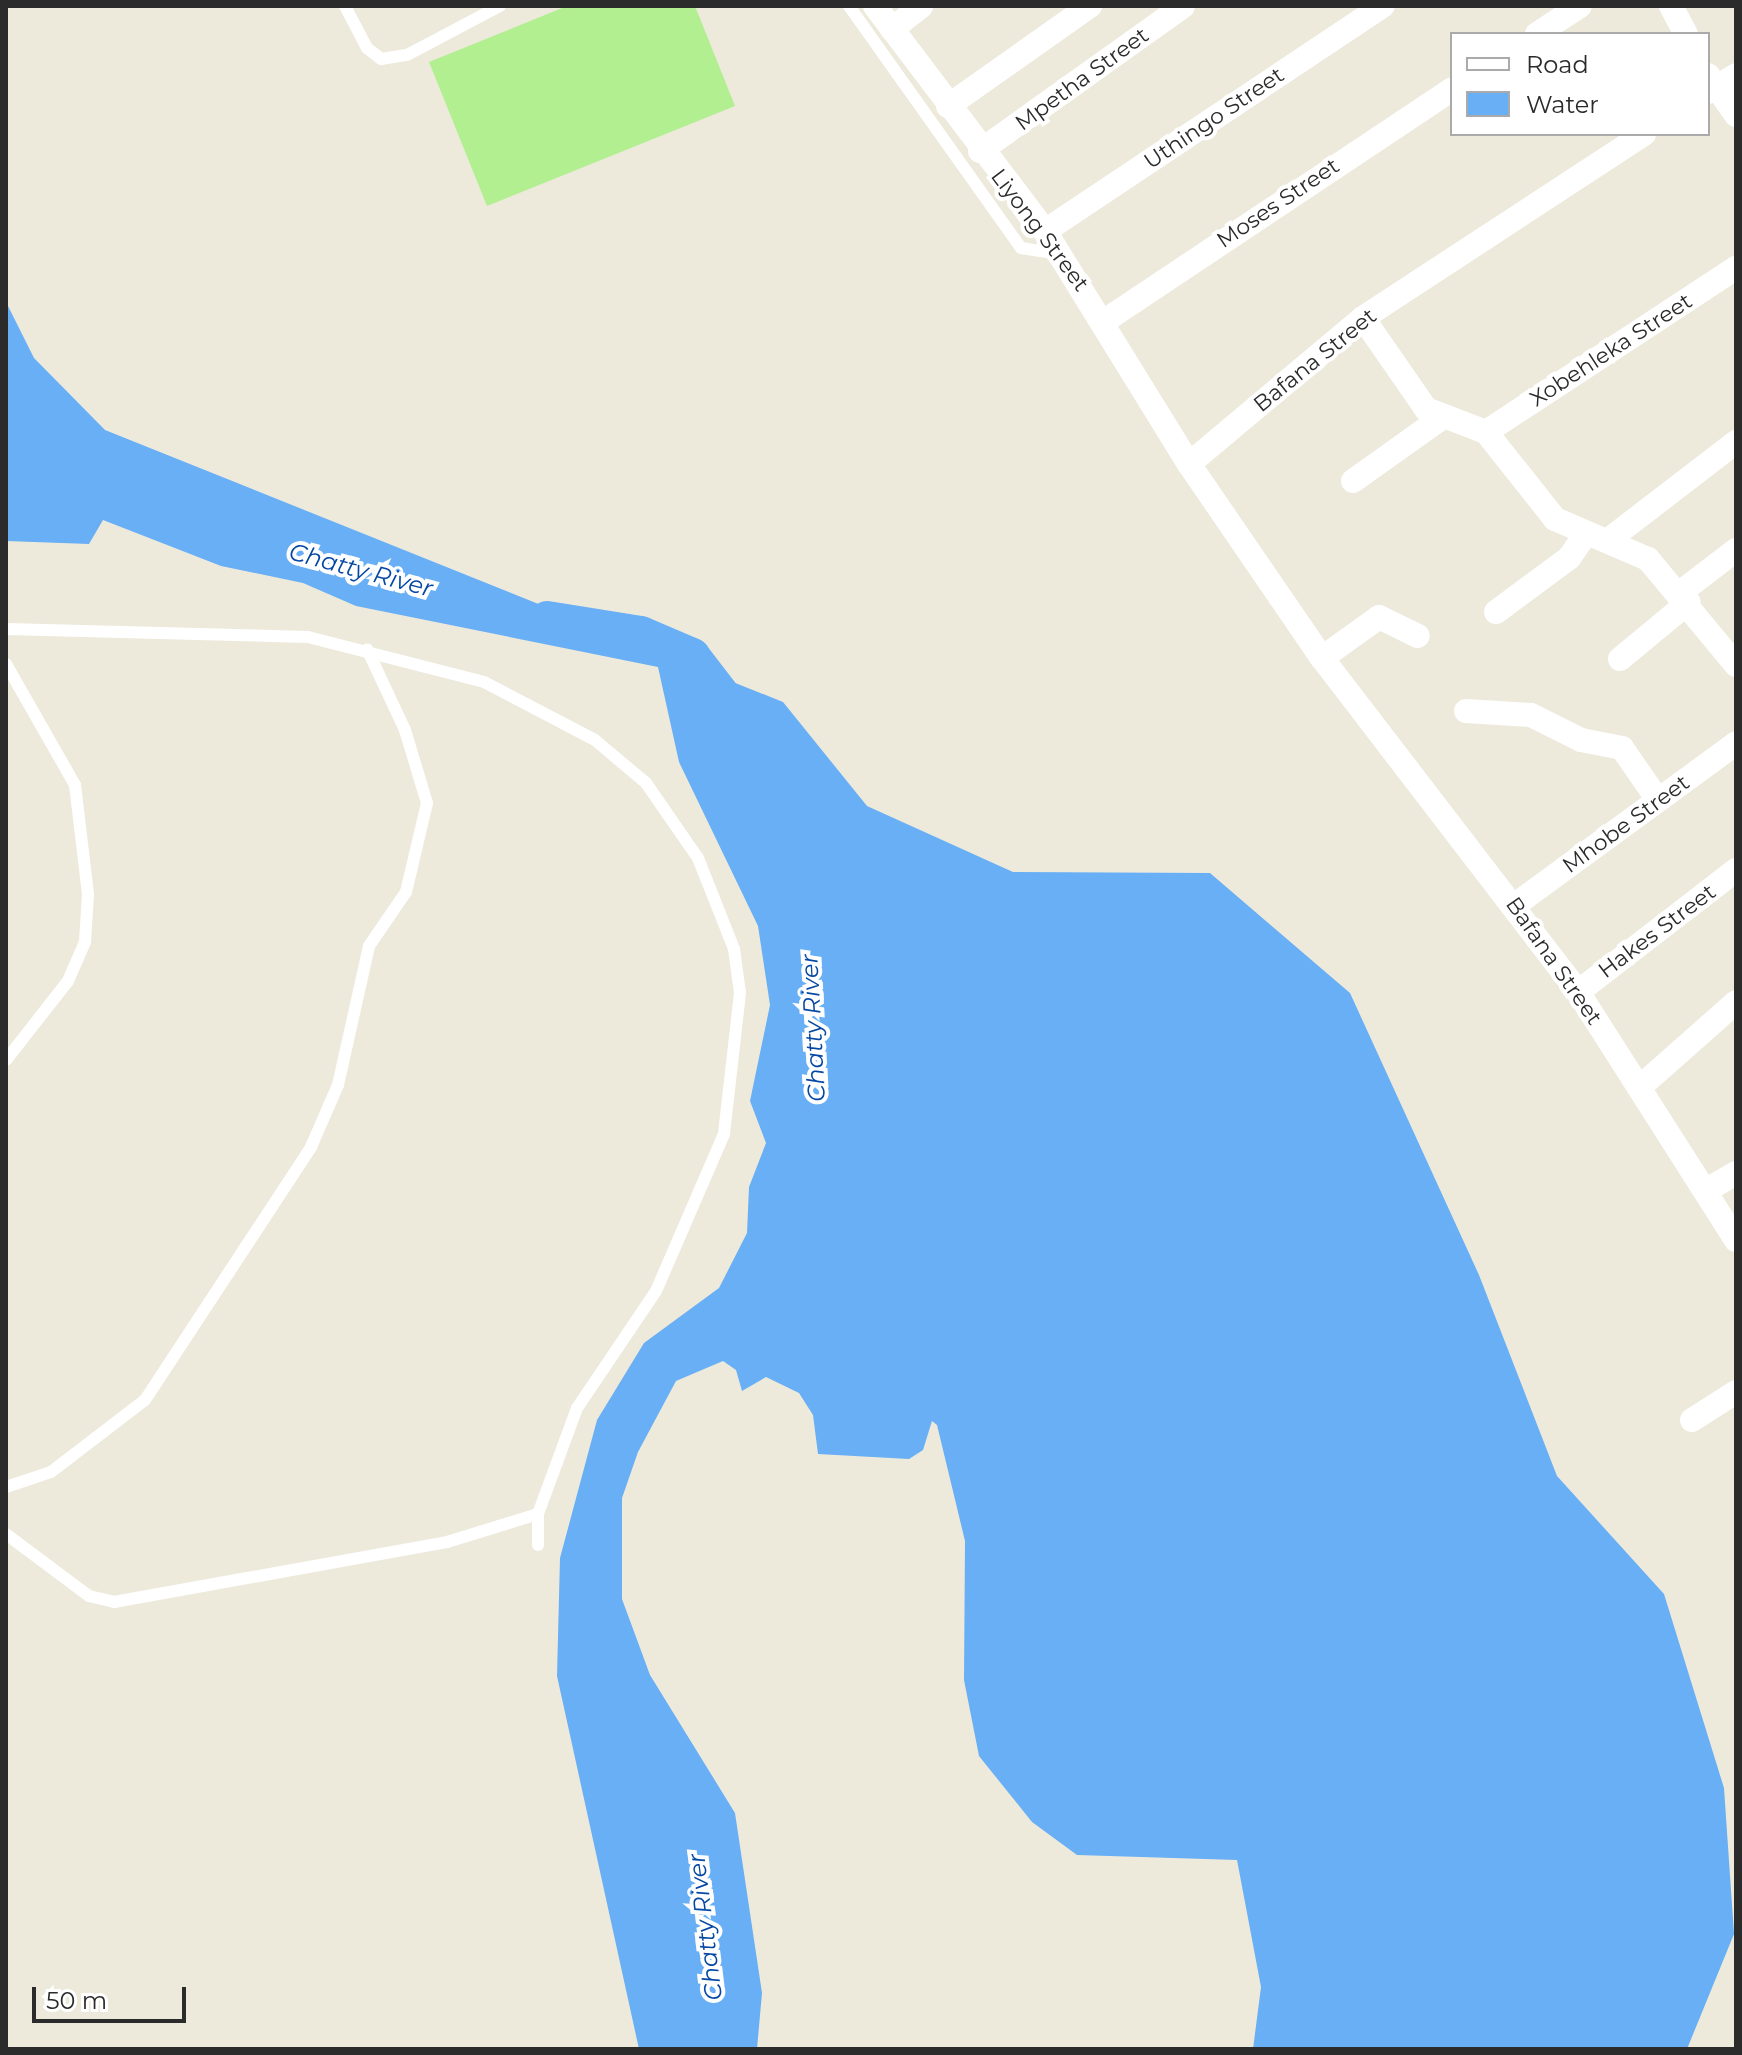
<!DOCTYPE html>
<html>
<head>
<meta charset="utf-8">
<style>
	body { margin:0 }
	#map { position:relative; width:1742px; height:2055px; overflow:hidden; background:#edeadc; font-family:Montserrat,sans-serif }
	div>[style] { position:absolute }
	.pitch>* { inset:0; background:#b1ef90 }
	.water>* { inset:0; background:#68aff6 }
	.river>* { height:36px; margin:-18px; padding:0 18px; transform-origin:18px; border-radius:18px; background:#68aff6 }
	.lane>* { height:12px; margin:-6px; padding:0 6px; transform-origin:6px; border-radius:6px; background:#fff }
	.street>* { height:24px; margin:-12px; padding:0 12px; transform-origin:12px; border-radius:12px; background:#fff }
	span { translate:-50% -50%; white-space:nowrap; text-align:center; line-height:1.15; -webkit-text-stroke:8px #fff; paint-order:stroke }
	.street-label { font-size:22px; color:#2b2b2b }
	.water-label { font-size:24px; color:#0548a4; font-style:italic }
	.frame { position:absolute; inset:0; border:8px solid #2b2b2b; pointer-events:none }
	.legend { position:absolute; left:1450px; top:32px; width:260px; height:104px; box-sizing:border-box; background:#fff; border:2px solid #aaa; margin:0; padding:10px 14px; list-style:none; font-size:24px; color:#2b2b2b }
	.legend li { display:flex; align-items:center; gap:16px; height:40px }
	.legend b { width:40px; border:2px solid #aaa }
	.scale { position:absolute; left:32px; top:1987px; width:154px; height:36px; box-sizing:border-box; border:4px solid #2b2b2b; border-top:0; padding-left:10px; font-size:24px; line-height:28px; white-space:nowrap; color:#2b2b2b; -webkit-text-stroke:6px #fff; paint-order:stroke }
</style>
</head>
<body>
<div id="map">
	<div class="pitch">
		<i style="clip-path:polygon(567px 6px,695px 6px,735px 106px,487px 206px,429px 62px)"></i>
	</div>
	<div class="water">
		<i style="clip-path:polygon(6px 302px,34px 358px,105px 430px,783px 702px,867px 806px,1013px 872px,1210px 873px,1350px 993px,1479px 1275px,1557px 1476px,1664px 1594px,1724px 1788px,1734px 1934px,1687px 2049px,1253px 2049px,1261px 1987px,1237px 1860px,1077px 1855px,1032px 1822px,979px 1756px,964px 1680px,965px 1541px,937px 1425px,932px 1421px,923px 1450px,909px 1459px,818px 1454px,813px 1415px,799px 1393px,766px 1377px,742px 1391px,736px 1370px,723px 1361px,676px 1381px,638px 1452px,622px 1498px,622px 1599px,650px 1675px,735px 1813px,762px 1993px,757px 2049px,639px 2049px,557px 1676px,560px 1558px,597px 1420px,644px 1343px,719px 1288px,747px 1233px,749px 1187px,766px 1143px,750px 1101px,770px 1005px,758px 926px,679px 762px,658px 667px,356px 606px,303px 583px,221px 566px,103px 520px,89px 544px,6px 541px)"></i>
	</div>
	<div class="river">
		<i style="left:547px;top:619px;width:95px;rotate:9.1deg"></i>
		<i style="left:641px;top:634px;width:56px;rotate:23.3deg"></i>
		<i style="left:692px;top:656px;width:66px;rotate:52.4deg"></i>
	</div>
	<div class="lane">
		<i style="left:345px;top:6px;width:47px;rotate:62.4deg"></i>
		<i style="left:367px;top:48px;width:18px;rotate:38deg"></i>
		<i style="left:381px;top:59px;width:26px;rotate:-9deg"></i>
		<i style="left:407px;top:55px;width:105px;rotate:-27.8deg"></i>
		<i style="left:849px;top:6px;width:297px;rotate:54.6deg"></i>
		<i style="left:1021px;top:248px;width:39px;rotate:9deg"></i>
		<i style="left:6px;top:629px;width:302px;rotate:1.5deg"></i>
		<i style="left:308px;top:637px;width:182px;rotate:14.3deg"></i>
		<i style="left:484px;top:682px;width:125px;rotate:27.6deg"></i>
		<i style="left:595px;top:740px;width:67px;rotate:40.1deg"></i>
		<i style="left:646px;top:783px;width:91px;rotate:55.3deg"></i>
		<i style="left:698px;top:858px;width:98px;rotate:68.4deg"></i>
		<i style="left:734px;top:949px;width:44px;rotate:82.2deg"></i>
		<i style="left:740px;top:993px;width:142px;rotate:96.5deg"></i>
		<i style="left:724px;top:1134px;width:171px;rotate:113.4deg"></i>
		<i style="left:656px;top:1291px;width:141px;rotate:124deg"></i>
		<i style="left:577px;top:1408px;width:113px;rotate:110.2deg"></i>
		<i style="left:538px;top:1514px;width:31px;rotate:90deg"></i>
		<i style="left:6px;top:664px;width:139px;rotate:60.3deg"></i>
		<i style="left:75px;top:785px;width:110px;rotate:83.2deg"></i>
		<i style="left:88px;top:894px;width:48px;rotate:93.6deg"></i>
		<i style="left:85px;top:942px;width:43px;rotate:113.6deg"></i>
		<i style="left:68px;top:981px;width:100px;rotate:128.1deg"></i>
		<i style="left:6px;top:1487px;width:47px;rotate:-18.4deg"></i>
		<i style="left:51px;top:1472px;width:118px;rotate:-37.5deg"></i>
		<i style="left:145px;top:1400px;width:303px;rotate:-56.7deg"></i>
		<i style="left:311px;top:1147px;width:68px;rotate:-66.5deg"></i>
		<i style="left:338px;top:1085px;width:142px;rotate:-77.4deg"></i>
		<i style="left:369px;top:946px;width:65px;rotate:-55.6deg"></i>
		<i style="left:406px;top:892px;width:91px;rotate:-76.7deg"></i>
		<i style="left:427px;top:803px;width:76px;rotate:-106.8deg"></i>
		<i style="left:405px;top:730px;width:89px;rotate:-115.1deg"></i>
		<i style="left:6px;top:1534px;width:104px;rotate:36.8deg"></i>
		<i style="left:89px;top:1596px;width:26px;rotate:13deg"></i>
		<i style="left:114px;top:1602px;width:338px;rotate:-10.2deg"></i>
		<i style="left:447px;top:1542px;width:95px;rotate:-17.1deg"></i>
	</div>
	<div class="street">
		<i style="left:875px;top:6px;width:282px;rotate:52.9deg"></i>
		<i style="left:1045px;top:231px;width:274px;rotate:58.3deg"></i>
		<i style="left:1671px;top:6px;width:32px;rotate:62deg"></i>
		<i style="left:892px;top:29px;width:37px;rotate:-38deg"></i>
		<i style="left:1537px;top:34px;width:51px;rotate:-33.1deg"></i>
		<i style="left:1708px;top:75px;width:49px;rotate:55deg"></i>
		<i style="left:1708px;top:92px;width:33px;rotate:-31deg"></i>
		<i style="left:948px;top:106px;width:174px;rotate:-35.2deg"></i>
		<i style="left:1644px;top:134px;width:336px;rotate:146.8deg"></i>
		<i style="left:1363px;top:318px;width:227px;rotate:140deg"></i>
		<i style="left:1189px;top:464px;width:235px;rotate:55.6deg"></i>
		<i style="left:1322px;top:658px;width:421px;rotate:52.5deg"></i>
		<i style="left:1578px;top:992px;width:294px;rotate:57.5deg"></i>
		<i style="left:980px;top:151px;width:249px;rotate:-35.5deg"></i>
		<i style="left:1045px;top:231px;width:406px;rotate:-33.7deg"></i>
		<i style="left:1363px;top:318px;width:111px;rotate:55.3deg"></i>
		<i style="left:1426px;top:409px;width:64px;rotate:21deg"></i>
		<i style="left:1486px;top:432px;width:111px;rotate:51.6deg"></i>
		<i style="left:1555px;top:519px;width:101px;rotate:23.3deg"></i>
		<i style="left:1648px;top:559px;width:138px;rotate:50.3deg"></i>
		<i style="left:1106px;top:320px;width:416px;rotate:-33.7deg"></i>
		<i style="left:1486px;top:432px;width:299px;rotate:-33.3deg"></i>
		<i style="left:1353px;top:481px;width:107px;rotate:-35.5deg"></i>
		<i style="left:1611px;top:538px;width:158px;rotate:-37.5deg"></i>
		<i style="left:1681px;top:592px;width:69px;rotate:-37.4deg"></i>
		<i style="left:1496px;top:612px;width:91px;rotate:-36.5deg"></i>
		<i style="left:1569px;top:558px;width:29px;rotate:-55deg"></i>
		<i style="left:1322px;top:658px;width:70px;rotate:-35.7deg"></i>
		<i style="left:1379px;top:617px;width:43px;rotate:26deg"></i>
		<i style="left:1620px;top:659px;width:89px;rotate:-39.6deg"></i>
		<i style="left:1466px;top:711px;width:65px;rotate:3.5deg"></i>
		<i style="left:1531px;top:715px;width:56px;rotate:26.6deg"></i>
		<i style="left:1581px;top:740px;width:42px;rotate:11deg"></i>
		<i style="left:1622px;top:748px;width:63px;rotate:55.3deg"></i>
		<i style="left:1515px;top:905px;width:274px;rotate:-36.2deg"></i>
		<i style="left:1578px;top:992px;width:200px;rotate:-37.7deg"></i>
		<i style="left:1640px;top:1087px;width:128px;rotate:-41.5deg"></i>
		<i style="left:1705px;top:1191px;width:36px;rotate:-30deg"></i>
		<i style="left:1692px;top:1420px;width:52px;rotate:-32.5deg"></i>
	</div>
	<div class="street-label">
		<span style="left:1082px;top:79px;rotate:-36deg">Mpetha Street</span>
		<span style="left:1214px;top:118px;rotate:-34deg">Uthingo Street</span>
		<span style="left:1278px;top:203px;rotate:-34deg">Moses Street</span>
		<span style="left:1040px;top:230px;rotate:53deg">Liyong Street</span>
		<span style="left:1611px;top:350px;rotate:-33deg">Xobehleka Street</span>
		<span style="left:1315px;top:360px;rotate:-39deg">Bafana Street</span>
		<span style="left:1626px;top:824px;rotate:-36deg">Mhobe Street</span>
		<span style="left:1657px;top:931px;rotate:-37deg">Hakes Street</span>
		<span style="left:1554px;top:961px;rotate:55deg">Bafana Street</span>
	</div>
	<div class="water-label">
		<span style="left:361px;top:570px;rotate:15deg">Chatty River</span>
		<span style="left:813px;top:1028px;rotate:-93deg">Chatty River</span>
		<span style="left:705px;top:1927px;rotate:-97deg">Chatty River</span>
	</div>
	<div class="frame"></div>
	<ul class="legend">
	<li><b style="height:10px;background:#fff"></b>Road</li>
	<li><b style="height:22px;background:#68aff6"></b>Water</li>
	</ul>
	<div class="scale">50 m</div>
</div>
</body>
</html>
